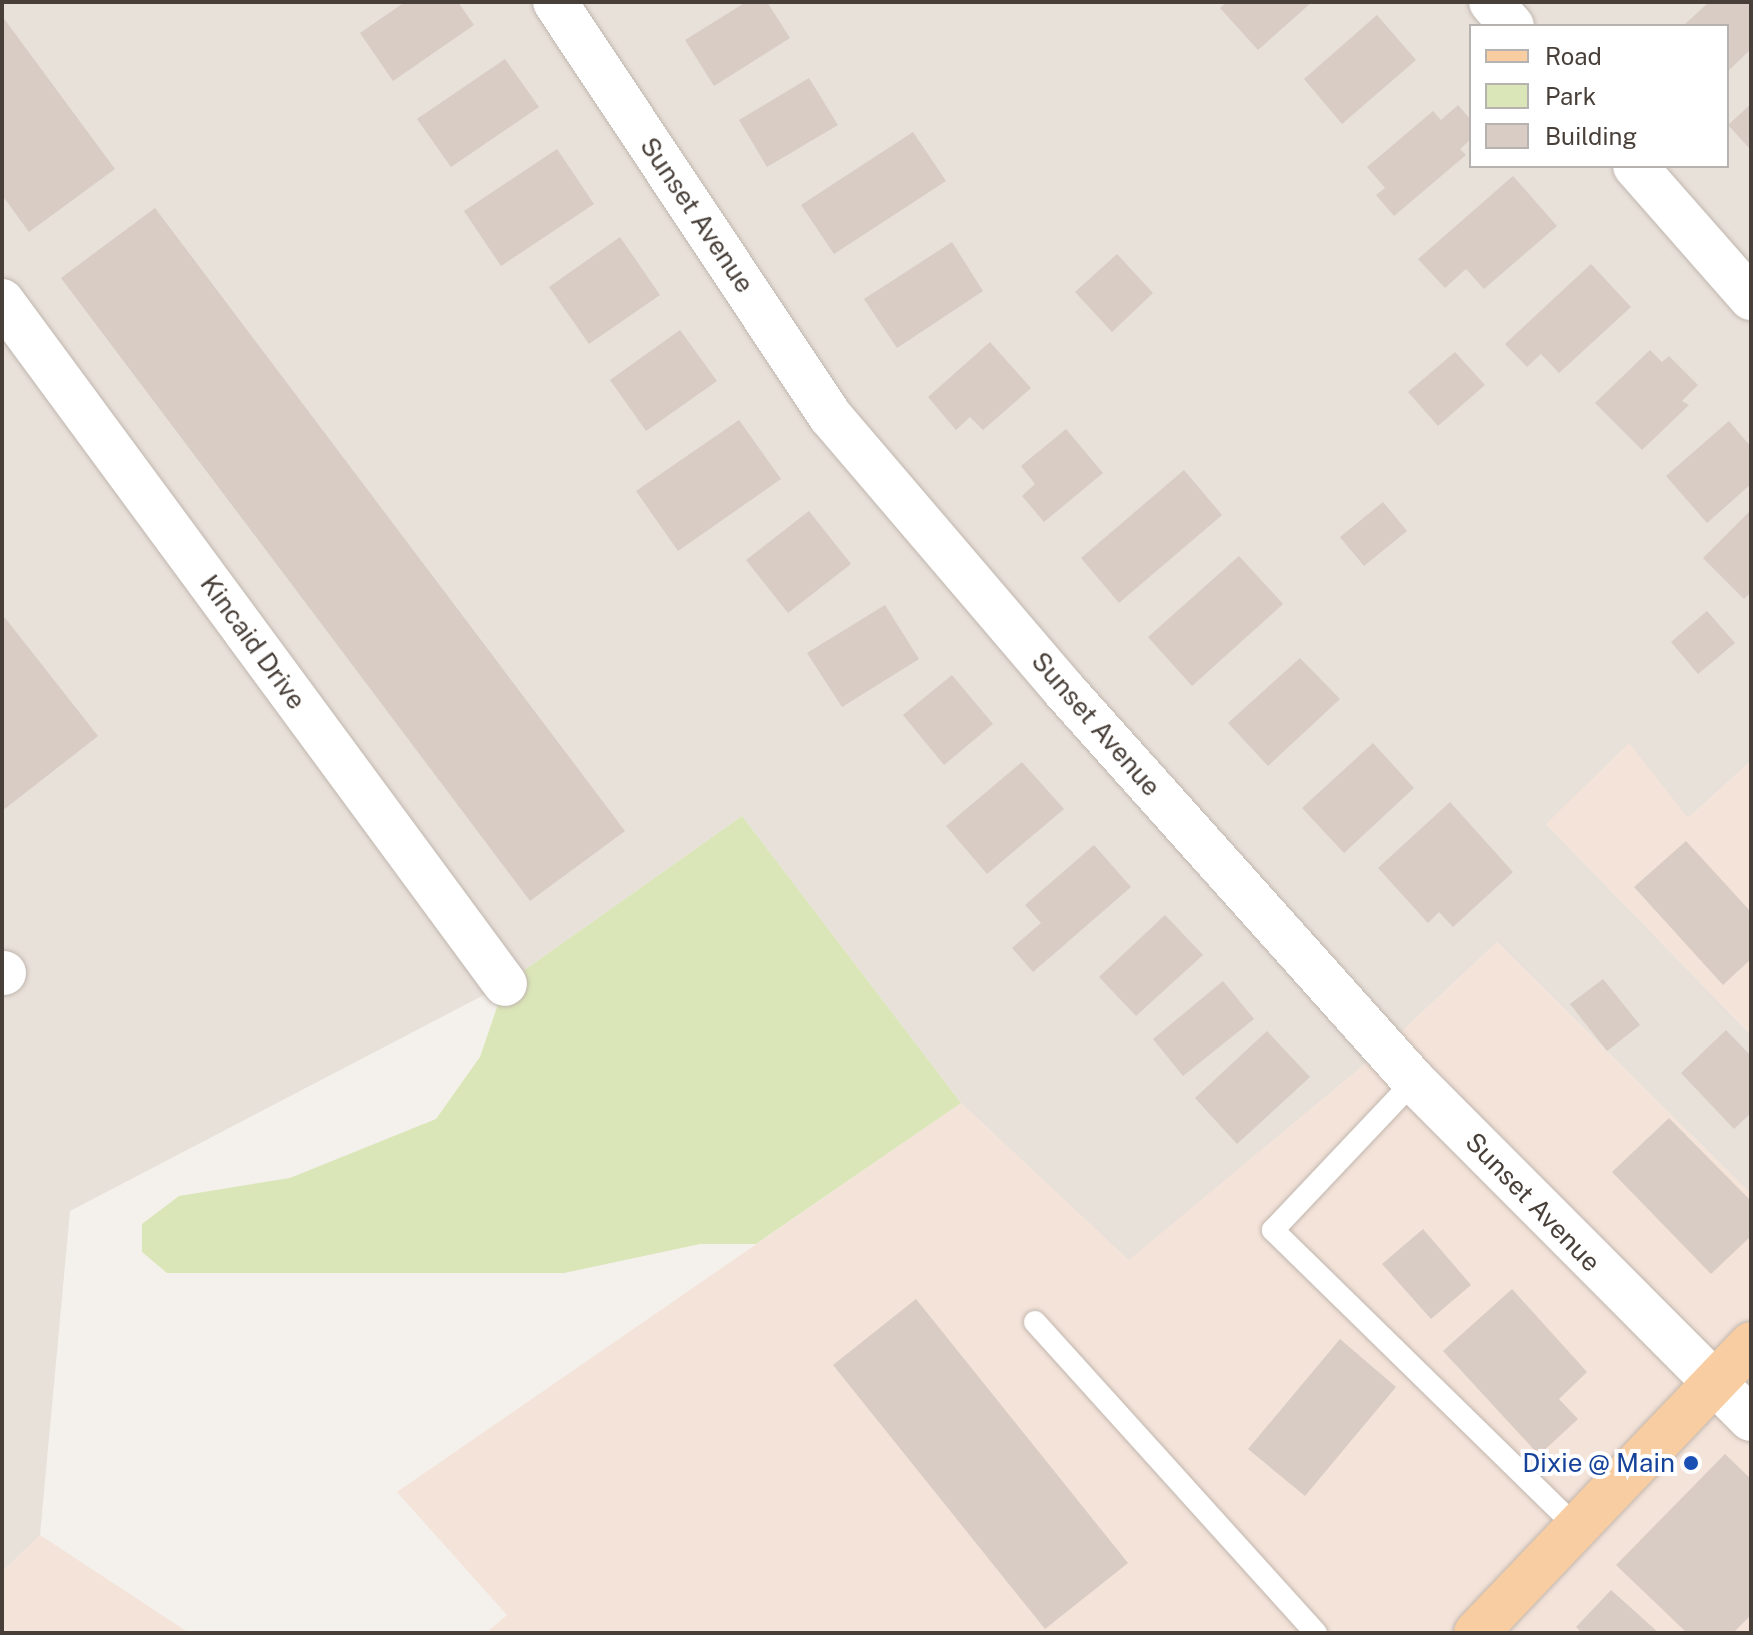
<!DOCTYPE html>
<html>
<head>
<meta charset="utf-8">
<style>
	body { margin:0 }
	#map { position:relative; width:1753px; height:1635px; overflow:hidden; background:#f4f0eb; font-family:"Public Sans",sans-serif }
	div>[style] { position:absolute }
	.residential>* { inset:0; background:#e8e1da }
	.commercial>* { inset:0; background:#f4e3d9 }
	.green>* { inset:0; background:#dae6b7 }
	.building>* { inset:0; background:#d8ccc4 }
	.roads { filter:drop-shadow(0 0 2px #c0b6ae) drop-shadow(0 0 2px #c0b6ae) }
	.lane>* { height:22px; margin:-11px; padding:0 11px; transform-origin:11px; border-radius:11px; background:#fff }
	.street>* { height:44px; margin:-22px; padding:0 22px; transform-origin:22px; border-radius:22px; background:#fff }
	.primary>* { height:44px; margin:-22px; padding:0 22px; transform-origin:22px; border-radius:22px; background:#f8cda1 }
	.dots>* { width:22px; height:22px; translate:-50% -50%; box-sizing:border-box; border:4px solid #fff; border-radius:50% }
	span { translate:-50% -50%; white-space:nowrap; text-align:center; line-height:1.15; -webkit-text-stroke:8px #fff; paint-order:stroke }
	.street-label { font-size:26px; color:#483f39 }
	.transit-label { font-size:26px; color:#164399 }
	.right { translate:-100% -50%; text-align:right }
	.frame { position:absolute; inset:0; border:4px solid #483f39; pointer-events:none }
	.legend { position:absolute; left:1469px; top:24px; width:260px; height:144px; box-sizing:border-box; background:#fff; border:2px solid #b6b2b0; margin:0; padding:10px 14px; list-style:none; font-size:24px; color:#483f39 }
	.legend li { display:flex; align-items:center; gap:16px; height:40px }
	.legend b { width:40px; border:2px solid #b6b2b0 }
</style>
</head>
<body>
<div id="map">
	<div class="residential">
		<i style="clip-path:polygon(evenodd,2px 2px,1751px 2px,1751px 761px,1688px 818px,1546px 824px,1751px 1035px,1751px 1194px,1497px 942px,1384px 1048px,1129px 1261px,961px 1103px,742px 816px,505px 984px,70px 1211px,40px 1535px,2px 1572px,2px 2px,1471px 26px,1727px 26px,1727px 166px,1471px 166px,1471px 26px)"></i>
	</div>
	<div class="commercial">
		<i style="clip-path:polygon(1629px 743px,1688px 818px,1751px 761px,1751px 1035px,1546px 824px)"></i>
		<i style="clip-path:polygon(1497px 942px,1751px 1194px,1751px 1633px,486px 1633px,507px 1615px,397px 1492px,961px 1103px,1129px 1260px,1384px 1048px)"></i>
		<i style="clip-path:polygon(40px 1535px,189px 1633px,2px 1633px,2px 1572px)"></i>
	</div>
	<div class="green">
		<i style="clip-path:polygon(742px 816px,961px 1103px,756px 1244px,700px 1244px,564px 1273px,167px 1273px,142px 1252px,142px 1224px,179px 1196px,290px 1178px,436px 1119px,480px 1057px,505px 984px)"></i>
	</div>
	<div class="building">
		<i style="clip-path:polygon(405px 2px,458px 2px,474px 25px,393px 81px,360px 33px)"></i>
		<i style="clip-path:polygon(746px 2px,767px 2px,790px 38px,714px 86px,685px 40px)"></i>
		<i style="clip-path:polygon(1227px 2px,1312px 2px,1258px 50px,1220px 8px)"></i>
		<i style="clip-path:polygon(1709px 2px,1751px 2px,1751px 49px,1727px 72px,1727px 26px,1683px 26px)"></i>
		<i style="clip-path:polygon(1377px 15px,1416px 60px,1342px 124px,1304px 79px)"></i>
		<i style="clip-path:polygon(2px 16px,115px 169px,29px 232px,2px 195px)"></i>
		<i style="clip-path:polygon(505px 59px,539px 107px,451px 167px,417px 119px)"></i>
		<i style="clip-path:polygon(809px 78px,838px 125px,767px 167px,739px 120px)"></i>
		<i style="clip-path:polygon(1751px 104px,1751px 150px,1728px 125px)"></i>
		<i style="clip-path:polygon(1458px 105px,1471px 120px,1471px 139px,1460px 149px,1466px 155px,1394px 216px,1376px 195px,1385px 188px,1367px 167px,1433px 111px,1441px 120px)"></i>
		<i style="clip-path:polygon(913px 132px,946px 181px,834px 254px,801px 205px)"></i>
		<i style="clip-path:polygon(557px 149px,594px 204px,501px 266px,464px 211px)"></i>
		<i style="clip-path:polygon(1513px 176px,1557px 226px,1484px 289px,1466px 269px,1445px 288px,1418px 259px)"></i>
		<i style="clip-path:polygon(155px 208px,625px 831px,530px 901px,61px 278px)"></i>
		<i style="clip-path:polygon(620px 237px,660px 295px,589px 344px,549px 287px)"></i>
		<i style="clip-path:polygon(952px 242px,983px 291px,897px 348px,864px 299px)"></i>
		<i style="clip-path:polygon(1117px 254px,1153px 293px,1112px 332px,1075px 292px)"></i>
		<i style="clip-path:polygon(1591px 264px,1631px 307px,1559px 373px,1541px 354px,1527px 367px,1505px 344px)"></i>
		<i style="clip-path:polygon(680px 330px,717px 381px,646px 431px,610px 380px)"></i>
		<i style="clip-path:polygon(990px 342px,1031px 388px,983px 430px,970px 417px,956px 430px,928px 397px)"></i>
		<i style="clip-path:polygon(1650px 350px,1662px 362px,1669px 356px,1698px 385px,1682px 401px,1689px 405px,1642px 450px,1595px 403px)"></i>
		<i style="clip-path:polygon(1455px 352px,1485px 385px,1438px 426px,1408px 392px)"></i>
		<i style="clip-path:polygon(739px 420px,781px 479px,678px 551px,636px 491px)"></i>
		<i style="clip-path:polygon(1729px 421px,1751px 447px,1751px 484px,1707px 523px,1666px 476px)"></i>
		<i style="clip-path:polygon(1066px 429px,1103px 473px,1044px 522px,1022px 496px,1035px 484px,1021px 466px)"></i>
		<i style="clip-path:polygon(1184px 470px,1222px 515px,1119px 603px,1081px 558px)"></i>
		<i style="clip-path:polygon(1383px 502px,1407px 531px,1364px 566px,1340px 537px)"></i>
		<i style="clip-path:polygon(1751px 510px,1751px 592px,1744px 599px,1703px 558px)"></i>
		<i style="clip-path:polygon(809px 511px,851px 564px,788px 613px,746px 560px)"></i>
		<i style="clip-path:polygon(1239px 556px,1283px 604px,1192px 686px,1148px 637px)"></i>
		<i style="clip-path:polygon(885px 605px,919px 659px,842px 707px,807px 653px)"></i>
		<i style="clip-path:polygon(1707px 611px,1735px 643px,1698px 674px,1671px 642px)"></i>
		<i style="clip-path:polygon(2px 614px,98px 736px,2px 811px)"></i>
		<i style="clip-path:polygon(1300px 658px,1340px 699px,1268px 766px,1228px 723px)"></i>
		<i style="clip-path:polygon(952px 675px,993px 724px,944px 765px,903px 715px)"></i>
		<i style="clip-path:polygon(1373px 743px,1414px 788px,1344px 853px,1302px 808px)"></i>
		<i style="clip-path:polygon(1022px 762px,1064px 809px,987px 874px,946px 826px)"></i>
		<i style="clip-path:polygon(1450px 802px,1513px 872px,1453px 927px,1439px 912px,1428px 923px,1378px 868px)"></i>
		<i style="clip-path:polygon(1686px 841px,1751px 912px,1751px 959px,1723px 985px,1634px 887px)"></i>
		<i style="clip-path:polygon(1094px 845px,1131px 887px,1033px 972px,1012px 948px,1041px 923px,1025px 905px)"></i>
		<i style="clip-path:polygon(1165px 915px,1203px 955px,1136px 1016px,1099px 977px)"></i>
		<i style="clip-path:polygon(1603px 979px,1640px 1025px,1607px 1051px,1570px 1004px)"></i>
		<i style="clip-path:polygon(1223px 981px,1254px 1019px,1183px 1076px,1153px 1039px)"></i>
		<i style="clip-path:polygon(1726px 1030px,1751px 1056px,1751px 1113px,1734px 1129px,1681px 1073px)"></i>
		<i style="clip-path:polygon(1267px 1031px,1310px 1077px,1237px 1144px,1195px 1098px)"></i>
		<i style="clip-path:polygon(1669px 1118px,1751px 1201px,1751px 1236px,1711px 1274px,1612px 1172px)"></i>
		<i style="clip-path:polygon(1423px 1229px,1471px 1285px,1431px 1319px,1382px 1264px)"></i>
		<i style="clip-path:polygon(1512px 1289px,1587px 1372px,1559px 1399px,1578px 1419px,1539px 1455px,1443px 1351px)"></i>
		<i style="clip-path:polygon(916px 1299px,1128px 1563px,1045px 1629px,833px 1365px)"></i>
		<i style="clip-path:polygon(1340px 1339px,1396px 1387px,1305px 1496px,1248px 1449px)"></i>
		<i style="clip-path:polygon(1725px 1454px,1751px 1479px,1751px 1615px,1733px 1633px,1687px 1633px,1616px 1565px)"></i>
		<i style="clip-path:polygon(1611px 1590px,1659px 1633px,1582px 1633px,1576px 1627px)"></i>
	</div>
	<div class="roads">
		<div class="lane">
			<i style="left:1414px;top:1081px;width:205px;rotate:133.4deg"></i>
			<i style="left:1273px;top:1230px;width:426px;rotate:44.4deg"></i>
			<i style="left:1035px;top:1322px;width:419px;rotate:47.9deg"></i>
		</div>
		<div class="street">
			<i style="left:555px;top:2px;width:498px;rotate:56.4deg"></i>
			<i style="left:831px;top:417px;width:359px;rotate:49.5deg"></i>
			<i style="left:1064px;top:690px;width:525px;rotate:48.17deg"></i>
			<i style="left:1414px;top:1081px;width:477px;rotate:45.1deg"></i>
			<i style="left:1491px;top:2px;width:32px;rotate:49deg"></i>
			<i style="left:1635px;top:166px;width:176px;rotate:48.7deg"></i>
			<i style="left:2px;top:301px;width:848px;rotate:53.63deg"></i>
			<i style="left:2px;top:973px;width:2px"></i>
		</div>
		<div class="primary">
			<i style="left:1476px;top:1633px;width:399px;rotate:-46.4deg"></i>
		</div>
	</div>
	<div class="dots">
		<i style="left:1691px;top:1463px;background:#1a4fb4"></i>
	</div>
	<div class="street-label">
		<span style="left:697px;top:215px;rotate:56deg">Sunset Avenue</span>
		<span style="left:253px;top:642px;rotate:54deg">Kincaid Drive</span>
		<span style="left:1096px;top:724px;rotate:49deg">Sunset Avenue</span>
		<span style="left:1533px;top:1202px;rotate:46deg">Sunset Avenue</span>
	</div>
	<div class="transit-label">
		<span class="right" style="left:1675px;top:1463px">Dixie @ Main</span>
	</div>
	<div class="frame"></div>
	<ul class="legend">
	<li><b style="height:10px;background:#f8cda1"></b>Road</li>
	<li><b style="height:22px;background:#dae6b7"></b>Park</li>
	<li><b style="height:22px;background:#d8ccc4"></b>Building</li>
	</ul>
</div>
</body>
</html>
